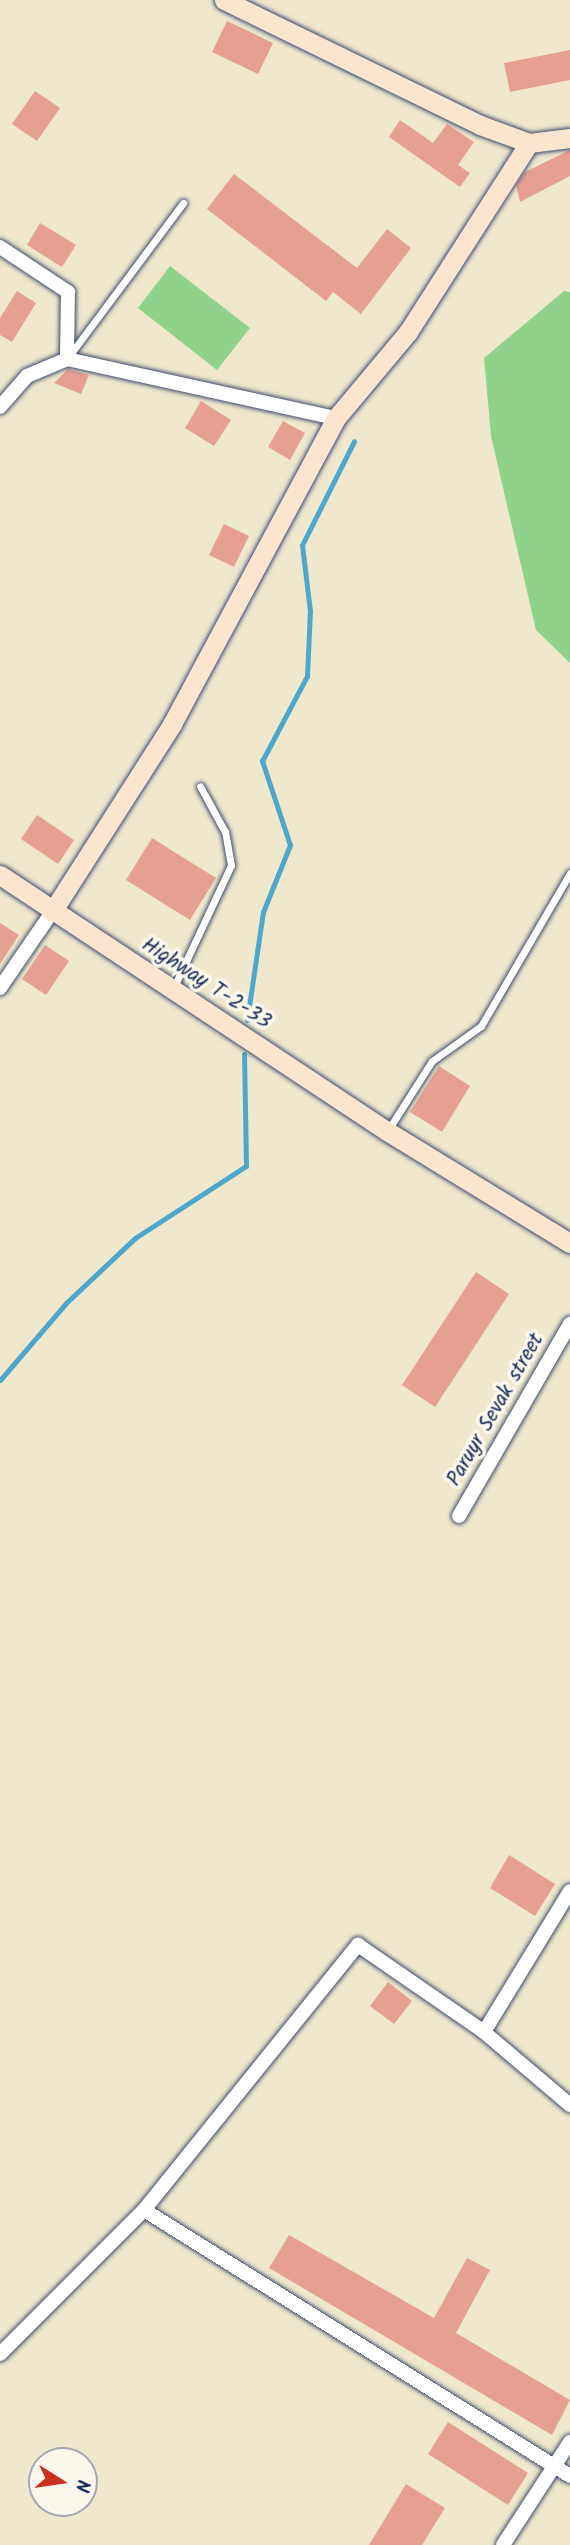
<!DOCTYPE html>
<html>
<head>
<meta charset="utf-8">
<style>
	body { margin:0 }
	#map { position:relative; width:570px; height:2545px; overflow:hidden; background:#efe8cd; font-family:Kalam,sans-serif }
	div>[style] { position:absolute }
	.green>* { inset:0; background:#8ed28b }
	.stream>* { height:5px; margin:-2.5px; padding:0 2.5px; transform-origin:2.5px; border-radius:2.5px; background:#4ca7ca }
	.building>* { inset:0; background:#e6a091 }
	.roads { filter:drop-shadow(0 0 2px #3b4b6f) drop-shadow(0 0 2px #3b4b6f) }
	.lane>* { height:7px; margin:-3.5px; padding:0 3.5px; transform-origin:3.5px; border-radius:3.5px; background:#fff }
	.street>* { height:14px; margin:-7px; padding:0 7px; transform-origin:7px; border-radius:7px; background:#fff }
	.secondary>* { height:19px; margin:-9.5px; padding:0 9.5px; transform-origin:9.5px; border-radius:9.5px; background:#fce5cf }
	span { translate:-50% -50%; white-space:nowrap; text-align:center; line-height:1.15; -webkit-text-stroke:7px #fbf7ec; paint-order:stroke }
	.street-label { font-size:21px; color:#1b2f5e }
	.north { position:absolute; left:28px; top:2447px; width:70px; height:70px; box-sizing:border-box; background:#fbf7ec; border:2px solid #a1a7b3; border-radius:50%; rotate:102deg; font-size:19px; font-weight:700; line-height:28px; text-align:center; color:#1b2f5e }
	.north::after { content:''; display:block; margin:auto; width:24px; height:32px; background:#c8321e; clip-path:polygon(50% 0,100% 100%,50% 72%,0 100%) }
</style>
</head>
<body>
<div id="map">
	<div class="green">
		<i style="clip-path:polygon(170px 266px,250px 328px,217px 370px,138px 308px)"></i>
		<i style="clip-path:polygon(564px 291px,570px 292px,570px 663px,536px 630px,491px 436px,484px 358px)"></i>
	</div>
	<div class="stream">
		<i style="left:247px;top:1020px;width:109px;rotate:-81.6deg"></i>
		<i style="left:263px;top:912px;width:72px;rotate:-68.1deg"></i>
		<i style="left:290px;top:845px;width:89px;rotate:-108.4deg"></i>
		<i style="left:262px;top:761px;width:96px;rotate:-62.1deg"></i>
		<i style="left:307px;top:676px;width:65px;rotate:-87.4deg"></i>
		<i style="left:310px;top:611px;width:66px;rotate:-96.9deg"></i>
		<i style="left:302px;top:545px;width:116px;rotate:-63.4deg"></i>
		<i style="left:0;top:1380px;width:101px;rotate:-49.4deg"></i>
		<i style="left:66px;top:1303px;width:95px;rotate:-43.3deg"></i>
		<i style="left:135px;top:1238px;width:132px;rotate:-33deg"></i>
		<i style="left:246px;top:1166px;width:112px;rotate:-91deg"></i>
	</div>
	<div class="building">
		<i style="clip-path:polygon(227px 21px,273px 43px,258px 74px,212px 52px)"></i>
		<i style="clip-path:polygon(570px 50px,570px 80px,510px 92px,504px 63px)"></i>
		<i style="clip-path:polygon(35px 91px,60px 108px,37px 141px,12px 124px)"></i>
		<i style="clip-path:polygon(400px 120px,433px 143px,447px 124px,474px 142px,458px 165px,470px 173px,460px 187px,389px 137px)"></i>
		<i style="clip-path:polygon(570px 150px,570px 176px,520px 202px,516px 185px,525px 172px)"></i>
		<i style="clip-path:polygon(234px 174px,357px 268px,387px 229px,411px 248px,361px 314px,333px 292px,326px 301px,207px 209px)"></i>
		<i style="clip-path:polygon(40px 223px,76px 245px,62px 267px,27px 245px)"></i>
		<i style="clip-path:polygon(17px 291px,36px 303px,12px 342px,0 335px,0 318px)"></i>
		<i style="clip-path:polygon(68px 369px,89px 375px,81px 394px,54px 383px)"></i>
		<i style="clip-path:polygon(201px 401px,231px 420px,214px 446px,185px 428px)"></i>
		<i style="clip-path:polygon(283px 421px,305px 433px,290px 460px,268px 447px)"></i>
		<i style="clip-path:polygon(224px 524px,249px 536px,234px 567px,209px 555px)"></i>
		<i style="clip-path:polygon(37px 815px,74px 840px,58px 864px,21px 839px)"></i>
		<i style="clip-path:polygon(152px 838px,216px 878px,190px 920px,126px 880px)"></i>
		<i style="clip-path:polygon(0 923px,19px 935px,0 964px)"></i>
		<i style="clip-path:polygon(45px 945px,69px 961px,46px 995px,22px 979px)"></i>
		<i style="clip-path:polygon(439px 1066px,470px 1086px,442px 1132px,410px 1112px)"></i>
		<i style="clip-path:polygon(476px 1272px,509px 1294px,435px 1407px,402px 1385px)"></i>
		<i style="clip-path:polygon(509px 1855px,555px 1884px,535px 1916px,490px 1888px)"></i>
		<i style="clip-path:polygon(388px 1982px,412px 2001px,394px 2024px,370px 2006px)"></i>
		<i style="clip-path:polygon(289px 2235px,434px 2318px,467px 2258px,490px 2270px,456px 2333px,570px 2400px,552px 2435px,269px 2268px)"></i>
		<i style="clip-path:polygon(448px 2422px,528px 2473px,508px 2505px,428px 2454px)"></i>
		<i style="clip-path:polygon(406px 2484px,445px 2508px,422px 2545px,369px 2545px)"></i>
	</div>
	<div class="roads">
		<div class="lane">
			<i style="left:69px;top:356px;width:191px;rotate:-53.3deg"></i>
			<i style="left:173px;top:989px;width:137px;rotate:-64.9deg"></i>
			<i style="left:231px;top:865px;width:34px;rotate:-100deg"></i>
			<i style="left:225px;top:832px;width:52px;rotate:-118.5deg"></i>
			<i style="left:388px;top:1130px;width:82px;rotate:-57.5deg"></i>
			<i style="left:432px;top:1061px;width:60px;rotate:-35.5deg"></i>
			<i style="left:481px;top:1026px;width:177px;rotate:-59.8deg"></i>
		</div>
		<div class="street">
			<i style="left:0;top:247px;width:82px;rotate:33.5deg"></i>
			<i style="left:68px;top:292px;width:67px;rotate:90.9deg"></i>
			<i style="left:0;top:407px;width:41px;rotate:-48.9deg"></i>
			<i style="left:27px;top:376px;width:43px;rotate:-23deg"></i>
			<i style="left:67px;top:359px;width:275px;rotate:12.4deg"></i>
			<i style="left:0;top:988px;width:92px;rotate:-55.6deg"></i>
			<i style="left:459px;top:1516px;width:222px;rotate:-60deg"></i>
			<i style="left:484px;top:2032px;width:165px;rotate:-58.6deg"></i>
			<i style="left:144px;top:2210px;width:502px;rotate:31.98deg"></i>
			<i style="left:0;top:2354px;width:204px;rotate:-45deg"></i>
			<i style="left:144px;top:2210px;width:341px;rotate:-51.1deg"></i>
			<i style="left:358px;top:1945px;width:153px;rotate:34.6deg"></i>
			<i style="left:484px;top:2032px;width:113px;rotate:40.3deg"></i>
			<i style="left:503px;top:2545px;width:123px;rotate:-57deg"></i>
		</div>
		<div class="secondary">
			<i style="left:224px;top:0;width:285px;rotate:26deg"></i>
			<i style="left:480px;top:125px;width:52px;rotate:20.2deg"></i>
			<i style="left:529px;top:143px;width:41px;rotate:-7deg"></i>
			<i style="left:0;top:875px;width:464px;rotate:33.5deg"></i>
			<i style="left:387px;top:1131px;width:215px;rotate:31.5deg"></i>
			<i style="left:52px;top:912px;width:223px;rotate:-57.4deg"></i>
			<i style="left:172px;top:724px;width:347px;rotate:-61.8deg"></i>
			<i style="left:336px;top:418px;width:112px;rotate:-50.1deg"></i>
			<i style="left:408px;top:332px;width:224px;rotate:-57.4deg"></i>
		</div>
	</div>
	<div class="street-label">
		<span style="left:206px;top:984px;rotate:33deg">Highway T-2-33</span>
		<span style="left:496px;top:1410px;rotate:-60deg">Paruyr Sevak street</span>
	</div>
	<div class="north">N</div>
</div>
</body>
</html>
